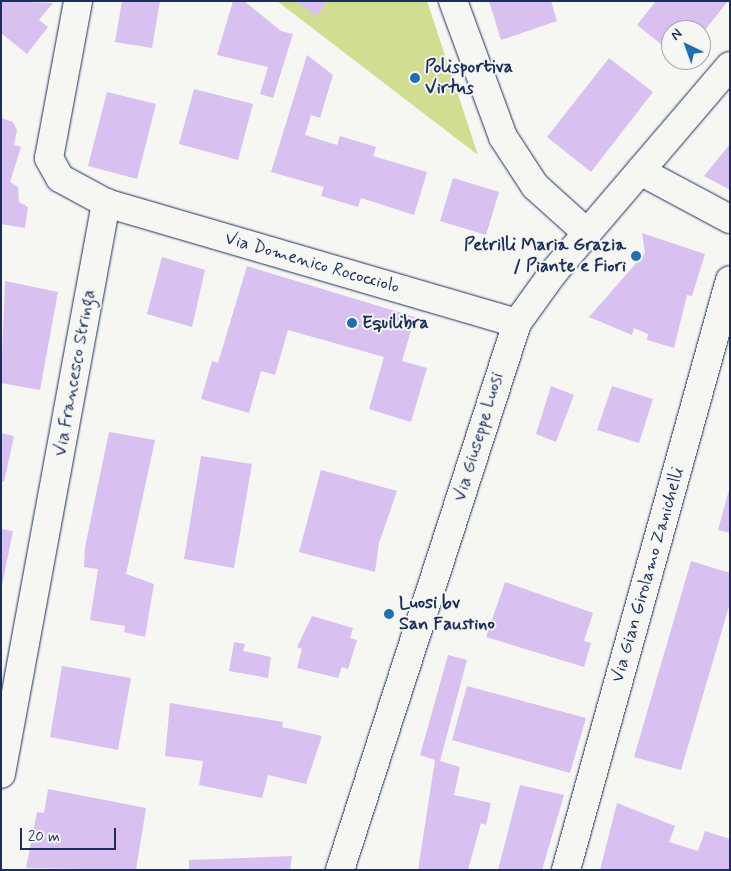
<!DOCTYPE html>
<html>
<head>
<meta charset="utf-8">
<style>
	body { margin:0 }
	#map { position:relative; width:731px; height:871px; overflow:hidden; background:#f6f6f2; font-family:Mynerve,sans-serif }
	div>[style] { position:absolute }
	.green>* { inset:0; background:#d1dd90 }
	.building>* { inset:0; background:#d8c1f1 }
	.roads { filter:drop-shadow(0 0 1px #1b2f5e) drop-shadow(0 0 1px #1b2f5e) }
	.street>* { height:28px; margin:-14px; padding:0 14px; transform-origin:14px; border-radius:14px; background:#f6f6f2 }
	.secondary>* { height:28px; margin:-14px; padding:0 14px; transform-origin:14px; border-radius:14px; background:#f6f6f2 }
	.dots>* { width:14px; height:14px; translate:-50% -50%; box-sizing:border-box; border:2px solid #f6f6f2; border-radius:50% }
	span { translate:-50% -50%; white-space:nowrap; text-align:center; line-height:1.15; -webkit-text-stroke:4px #f6f6f2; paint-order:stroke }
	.poi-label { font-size:18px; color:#1b2f5e; font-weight:700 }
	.left { translate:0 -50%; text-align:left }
	.right { translate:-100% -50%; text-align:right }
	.street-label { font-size:18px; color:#1b2f5e }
	.frame { position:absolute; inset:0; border:2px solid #1b2f5e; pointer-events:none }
	.north { position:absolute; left:661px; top:20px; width:50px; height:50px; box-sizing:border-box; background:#f6f6f2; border:1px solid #9ea6b7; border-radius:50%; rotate:318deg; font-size:14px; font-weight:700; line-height:20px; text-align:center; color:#1b2f5e }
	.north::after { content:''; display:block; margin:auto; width:18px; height:22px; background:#1f6fb2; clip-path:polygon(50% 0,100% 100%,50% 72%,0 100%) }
	.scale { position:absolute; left:20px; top:828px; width:96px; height:22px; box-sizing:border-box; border:2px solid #1b2f5e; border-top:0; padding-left:6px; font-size:15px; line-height:18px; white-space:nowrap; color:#1b2f5e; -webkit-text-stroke:4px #f6f6f2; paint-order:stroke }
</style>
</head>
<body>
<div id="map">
	<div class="green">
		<i style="clip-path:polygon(277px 1px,427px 1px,478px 155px)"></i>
	</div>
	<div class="building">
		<i style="clip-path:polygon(1px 1px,53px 3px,39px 20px,48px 27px,27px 54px,1px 33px)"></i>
		<i style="clip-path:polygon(122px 1px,160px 1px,152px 48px,115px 42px)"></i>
		<i style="clip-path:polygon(233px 1px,244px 1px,281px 31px,293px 34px,273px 98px,260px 94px,268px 67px,217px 55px)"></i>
		<i style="clip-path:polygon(295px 1px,327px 1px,317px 16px)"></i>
		<i style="clip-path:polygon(489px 1px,551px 1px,557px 21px,501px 40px)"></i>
		<i style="clip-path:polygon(656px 1px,728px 1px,701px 35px,701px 30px,671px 30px,671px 52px,637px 25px)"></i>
		<i style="clip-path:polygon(307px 55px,333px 75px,320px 118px,311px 115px,305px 135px,337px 145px,340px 136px,376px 147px,373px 156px,427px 172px,414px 215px,361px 198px,358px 207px,321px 196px,324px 187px,271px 172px)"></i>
		<i style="clip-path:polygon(609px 58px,653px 92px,591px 172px,547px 137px)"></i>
		<i style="clip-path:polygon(194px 89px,253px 104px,238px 160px,179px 144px)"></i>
		<i style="clip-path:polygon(107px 92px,156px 104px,137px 179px,88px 166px)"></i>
		<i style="clip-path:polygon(1px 118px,13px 122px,17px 130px,14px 145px,21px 147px,10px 182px,18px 187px,19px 202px,28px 207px,25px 228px,1px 224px)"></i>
		<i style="clip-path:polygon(730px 144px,730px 190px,704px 176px)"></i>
		<i style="clip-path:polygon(453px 178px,499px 192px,486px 235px,440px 221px)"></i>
		<i style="clip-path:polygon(642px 233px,705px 254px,692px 296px,687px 295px,674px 348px,647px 340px,648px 334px,634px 328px,632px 335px,589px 317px,645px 253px)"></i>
		<i style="clip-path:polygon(162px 257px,205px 270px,192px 327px,147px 314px)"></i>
		<i style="clip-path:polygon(247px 266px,415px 317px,402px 361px,427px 368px,411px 422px,369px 409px,384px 357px,288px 330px,275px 375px,261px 371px,249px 413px,201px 399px,212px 361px,218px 363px)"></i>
		<i style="clip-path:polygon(5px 281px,58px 292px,40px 390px,1px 383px)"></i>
		<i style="clip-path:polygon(551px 386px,574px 395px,556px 442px,536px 434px)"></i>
		<i style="clip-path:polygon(612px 386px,653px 399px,639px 443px,597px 430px)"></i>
		<i style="clip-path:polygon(109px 432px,155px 440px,126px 574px,154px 584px,145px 637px,124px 632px,125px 626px,90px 620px,98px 569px,84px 567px,85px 547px)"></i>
		<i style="clip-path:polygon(1px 433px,14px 436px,4px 482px,1px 481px)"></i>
		<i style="clip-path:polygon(201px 456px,252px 464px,234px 568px,184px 559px)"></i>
		<i style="clip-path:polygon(321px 470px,397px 491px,379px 543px,375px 572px,299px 552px)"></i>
		<i style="clip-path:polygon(729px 490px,730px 490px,730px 533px,718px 530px)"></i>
		<i style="clip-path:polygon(1px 529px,13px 531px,2px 585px,1px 585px)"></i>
		<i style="clip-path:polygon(691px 561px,730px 573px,730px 603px,681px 770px,634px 757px)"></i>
		<i style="clip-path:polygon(505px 582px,593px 613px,584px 641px,591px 643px,584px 667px,486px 637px)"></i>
		<i style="clip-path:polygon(312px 616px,353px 628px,350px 638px,357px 640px,348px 669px,342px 667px,338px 678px,297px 668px,302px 649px,297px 647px)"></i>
		<i style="clip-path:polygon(234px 642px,245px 644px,243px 651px,271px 657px,268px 678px,229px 671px)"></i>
		<i style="clip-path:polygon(448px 655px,467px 660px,440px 761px,460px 767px,454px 795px,491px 803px,486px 825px,481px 823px,468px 870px,418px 870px,435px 760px,420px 755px)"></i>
		<i style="clip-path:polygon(62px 666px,131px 678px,118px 750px,50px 737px)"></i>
		<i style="clip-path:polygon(467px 686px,586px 718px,570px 773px,452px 740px)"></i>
		<i style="clip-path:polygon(170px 703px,283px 722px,282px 727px,322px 736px,306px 784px,268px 775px,262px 798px,199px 785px,203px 761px,165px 756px)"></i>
		<i style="clip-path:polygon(520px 785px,564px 795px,542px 870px,498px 870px)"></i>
		<i style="clip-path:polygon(48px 789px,146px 808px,136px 870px,26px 868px,37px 812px,44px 813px)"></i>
		<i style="clip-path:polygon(617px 803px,675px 826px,669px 842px,698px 851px,705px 831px,730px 839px,730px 870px,600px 870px)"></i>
		<i style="clip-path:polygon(292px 856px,290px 870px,189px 870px,189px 860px)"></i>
	</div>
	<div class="roads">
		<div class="street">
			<i style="left:453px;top:1px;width:145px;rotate:69.8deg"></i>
			<i style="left:503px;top:137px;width:59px;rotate:56.9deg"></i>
			<i style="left:535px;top:186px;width:70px;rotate:42.1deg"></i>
			<i style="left:640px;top:171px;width:102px;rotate:28.1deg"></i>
			<i style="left:106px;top:203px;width:428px;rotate:16.3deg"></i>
			<i style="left:1px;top:774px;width:581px;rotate:-79.58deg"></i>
			<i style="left:106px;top:203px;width:52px;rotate:-151.5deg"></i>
			<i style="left:60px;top:178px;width:23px;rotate:-119deg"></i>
			<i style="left:49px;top:158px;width:160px;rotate:-79.5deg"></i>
			<i style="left:566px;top:870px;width:612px;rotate:-74.47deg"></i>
		</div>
		<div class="secondary">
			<i style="left:340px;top:870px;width:575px;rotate:-72.07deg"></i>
			<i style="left:517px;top:323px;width:62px;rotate:-54.2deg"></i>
			<i style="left:553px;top:273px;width:272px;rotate:-49.5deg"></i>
		</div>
	</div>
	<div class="dots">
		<i style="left:415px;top:78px;background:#1f6fb2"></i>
		<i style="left:636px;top:256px;background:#1f6fb2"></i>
		<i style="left:352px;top:323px;background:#1f6fb2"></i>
		<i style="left:389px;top:614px;background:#1f6fb2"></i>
	</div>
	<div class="poi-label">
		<span class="left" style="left:425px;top:78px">Polisportiva<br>Virtus</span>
		<span class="right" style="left:626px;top:256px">Petrilli Maria Grazia<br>/ Piante e Fiori</span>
		<span class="left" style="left:362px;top:323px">Equilibra</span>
		<span class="left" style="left:399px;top:614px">Luosi bv<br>San Faustino</span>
	</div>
	<div class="street-label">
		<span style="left:312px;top:263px;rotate:16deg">Via Domenico Rococciolo</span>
		<span style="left:75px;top:373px;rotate:-80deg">Via Francesco Stringa</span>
		<span style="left:479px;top:437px;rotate:-73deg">Via Giuseppe Luosi</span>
		<span style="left:648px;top:575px;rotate:-74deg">Via Gian Girolamo Zanichelli</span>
	</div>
	<div class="frame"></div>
	<div class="north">N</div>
	<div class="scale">20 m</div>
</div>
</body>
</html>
